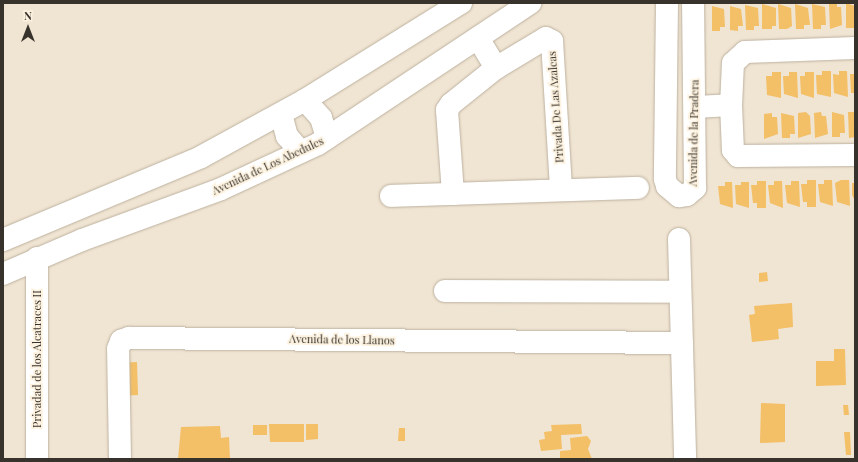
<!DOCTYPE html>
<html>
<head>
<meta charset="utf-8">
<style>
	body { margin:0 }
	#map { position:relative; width:858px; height:462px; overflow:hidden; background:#f0e4d2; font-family:"Playfair Display",serif }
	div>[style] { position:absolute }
	.building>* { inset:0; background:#f3bf67 }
	.roads { filter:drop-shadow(0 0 1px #bcb19f) drop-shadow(0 0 1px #bcb19f) }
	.minor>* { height:22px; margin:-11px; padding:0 11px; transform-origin:11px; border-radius:11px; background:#fff }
	.tertiary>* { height:22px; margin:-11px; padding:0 11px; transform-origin:11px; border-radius:11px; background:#fff }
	span { translate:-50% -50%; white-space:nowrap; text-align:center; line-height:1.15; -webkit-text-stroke:3.5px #fdf2df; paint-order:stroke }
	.street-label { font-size:11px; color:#37322b }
	.frame { position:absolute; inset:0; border:4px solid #37322b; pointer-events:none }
	.north { position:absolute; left:8px; top:8px; width:40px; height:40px; -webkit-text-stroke:3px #fdf2df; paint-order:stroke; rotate:0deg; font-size:11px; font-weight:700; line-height:16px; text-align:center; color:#37322b }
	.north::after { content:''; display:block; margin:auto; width:14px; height:18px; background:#37322b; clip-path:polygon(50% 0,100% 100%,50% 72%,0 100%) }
</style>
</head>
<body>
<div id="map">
	<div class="building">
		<i style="clip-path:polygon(837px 3px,837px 7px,841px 7px,842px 25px,830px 29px,829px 4px)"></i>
		<i style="clip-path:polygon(846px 3px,855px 6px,854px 28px,846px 28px)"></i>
		<i style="clip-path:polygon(762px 4px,776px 8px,776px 26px,772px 26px,772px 29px,762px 29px)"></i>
		<i style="clip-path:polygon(778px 4px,791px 8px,792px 26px,787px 29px,779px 29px)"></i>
		<i style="clip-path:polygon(795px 4px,808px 8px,810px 25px,804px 25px,804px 29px,796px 29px)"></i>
		<i style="clip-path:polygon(812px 4px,825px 7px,826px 25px,821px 25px,821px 29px,813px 29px)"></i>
		<i style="clip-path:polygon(745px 5px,758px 8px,759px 26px,754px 26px,754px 30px,746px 30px)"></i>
		<i style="clip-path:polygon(712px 6px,724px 9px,725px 27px,720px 27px,720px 31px,712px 31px)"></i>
		<i style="clip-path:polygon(730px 6px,741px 9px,743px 26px,738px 26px,738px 31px,730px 30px)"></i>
		<i style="clip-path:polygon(822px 71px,831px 71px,831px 97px,817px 94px,816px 75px,822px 75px)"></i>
		<i style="clip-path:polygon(839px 71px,847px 71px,848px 97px,834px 93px,833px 74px,839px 75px)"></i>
		<i style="clip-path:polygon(772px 72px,781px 72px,781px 98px,767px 95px,766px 76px,772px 76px)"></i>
		<i style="clip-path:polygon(789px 72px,797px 72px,798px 98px,784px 94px,783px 76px,789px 76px)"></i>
		<i style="clip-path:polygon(805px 72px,814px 72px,814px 98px,801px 94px,800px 76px,805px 76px)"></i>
		<i style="clip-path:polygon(850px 74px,855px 74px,855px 93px,851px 93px)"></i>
		<i style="clip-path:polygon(806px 112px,810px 116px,811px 134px,798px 138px,798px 113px)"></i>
		<i style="clip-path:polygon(821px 112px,822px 116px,826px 116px,828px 134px,815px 138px,814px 113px)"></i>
		<i style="clip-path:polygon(832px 112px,844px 115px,845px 133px,840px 133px,840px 137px,832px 137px)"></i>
		<i style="clip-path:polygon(848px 112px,855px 112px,855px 137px,849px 138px)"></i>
		<i style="clip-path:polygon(772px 113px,772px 117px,777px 117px,778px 134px,764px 139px,764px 114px)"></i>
		<i style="clip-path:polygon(781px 113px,794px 116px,795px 134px,790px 134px,790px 138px,782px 138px)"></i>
		<i style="clip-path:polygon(807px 180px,816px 180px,816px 207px,807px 207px,807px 202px,803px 202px,801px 184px,807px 184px)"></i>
		<i style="clip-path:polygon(824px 180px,832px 180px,833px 206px,820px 202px,818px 184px,824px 184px)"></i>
		<i style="clip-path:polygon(841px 180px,849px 180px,850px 206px,837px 202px,835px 183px)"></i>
		<i style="clip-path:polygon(757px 181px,766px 181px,766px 208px,757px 208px,757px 203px,753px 203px,751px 185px,757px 185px)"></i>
		<i style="clip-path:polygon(774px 181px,782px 181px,783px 208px,770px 203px,768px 185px,774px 185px)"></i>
		<i style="clip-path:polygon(791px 181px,799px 181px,800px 207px,787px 203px,785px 185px,791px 185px)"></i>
		<i style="clip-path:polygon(725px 182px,732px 182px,733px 208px,720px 204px,718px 186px,725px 186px)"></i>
		<i style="clip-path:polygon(741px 182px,749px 182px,749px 208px,736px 204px,735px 185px,741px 185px)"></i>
		<i style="clip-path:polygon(852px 183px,855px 183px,855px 201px,852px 195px)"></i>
		<i style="clip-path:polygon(767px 272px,768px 281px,759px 282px,759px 273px)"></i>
		<i style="clip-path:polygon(792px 303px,793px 327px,778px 329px,779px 339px,752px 342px,749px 315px,755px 314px,754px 306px)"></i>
		<i style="clip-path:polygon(834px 349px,845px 349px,846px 385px,816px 386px,816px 361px,834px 361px)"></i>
		<i style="clip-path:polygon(137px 362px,138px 395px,117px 396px,116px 363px)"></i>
		<i style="clip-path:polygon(761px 403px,785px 404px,785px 442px,760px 443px)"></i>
		<i style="clip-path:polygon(843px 405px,848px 405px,849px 415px,844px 415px)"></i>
		<i style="clip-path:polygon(269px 424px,304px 424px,304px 442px,270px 442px)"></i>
		<i style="clip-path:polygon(306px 424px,318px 424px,318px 439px,306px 440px)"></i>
		<i style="clip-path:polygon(581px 424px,582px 434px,561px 435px,562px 449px,541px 451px,539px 440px,545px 439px,544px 432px,552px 431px,551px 425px)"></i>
		<i style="clip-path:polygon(253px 425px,267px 425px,267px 435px,253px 435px)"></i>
		<i style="clip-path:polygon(220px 426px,221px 438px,229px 437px,230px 459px,178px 459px,181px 427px)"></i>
		<i style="clip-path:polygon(399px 428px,405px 428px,405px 441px,398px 441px)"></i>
		<i style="clip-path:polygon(844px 432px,850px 432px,851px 455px,846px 455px)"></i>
		<i style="clip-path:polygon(587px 436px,591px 441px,588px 449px,592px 459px,560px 459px,560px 451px,571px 450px,570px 438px)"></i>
	</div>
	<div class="roads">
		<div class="minor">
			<i style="left:667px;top:3px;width:176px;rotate:90.7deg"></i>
			<i style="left:665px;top:179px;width:7px;rotate:74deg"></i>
			<i style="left:667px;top:186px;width:16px;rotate:40deg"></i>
			<i style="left:679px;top:196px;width:8px;rotate:-7deg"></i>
			<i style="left:687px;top:195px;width:11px;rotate:-41deg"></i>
			<i style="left:695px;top:188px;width:185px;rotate:-90.6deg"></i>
			<i style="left:478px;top:38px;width:35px;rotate:59deg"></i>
			<i style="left:855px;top:48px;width:110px;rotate:177.9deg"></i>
			<i style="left:745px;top:52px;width:16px;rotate:137deg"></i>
			<i style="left:733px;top:63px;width:42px;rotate:92.7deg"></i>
			<i style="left:731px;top:105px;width:45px;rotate:87.5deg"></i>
			<i style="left:733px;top:150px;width:8px;rotate:50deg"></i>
			<i style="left:738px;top:156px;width:117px;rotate:-0.5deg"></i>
			<i style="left:695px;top:107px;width:36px;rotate:-3deg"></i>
			<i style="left:453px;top:194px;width:84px;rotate:-94.1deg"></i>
			<i style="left:447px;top:110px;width:7px;rotate:-56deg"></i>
			<i style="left:451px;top:104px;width:58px;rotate:-38.7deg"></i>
			<i style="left:496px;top:68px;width:58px;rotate:-31deg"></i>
			<i style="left:546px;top:38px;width:7px;rotate:27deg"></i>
			<i style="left:552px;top:41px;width:149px;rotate:86.5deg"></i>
			<i style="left:391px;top:196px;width:247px;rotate:-1.9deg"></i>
			<i style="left:679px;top:239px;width:220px;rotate:88.4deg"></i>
			<i style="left:37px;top:258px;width:201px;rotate:90deg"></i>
			<i style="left:445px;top:291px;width:235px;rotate:0.2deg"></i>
			<i style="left:120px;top:459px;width:110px;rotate:-91deg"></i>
			<i style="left:118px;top:349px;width:9px;rotate:-69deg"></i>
			<i style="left:121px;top:341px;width:9px;rotate:-21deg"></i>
			<i style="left:129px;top:338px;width:553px;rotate:0.52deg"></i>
		</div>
		<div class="tertiary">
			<i style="left:305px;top:100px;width:24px;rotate:48deg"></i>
			<i style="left:321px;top:118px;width:21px;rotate:73deg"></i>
			<i style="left:281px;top:114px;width:23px;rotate:75deg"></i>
			<i style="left:287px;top:136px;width:21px;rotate:49deg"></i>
			<i style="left:3px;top:240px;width:215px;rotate:-22.7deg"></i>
			<i style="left:201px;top:157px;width:119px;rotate:-28.7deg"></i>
			<i style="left:305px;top:100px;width:184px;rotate:-31.9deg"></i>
			<i style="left:3px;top:274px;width:86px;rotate:-23.3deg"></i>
			<i style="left:82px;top:240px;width:148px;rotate:-20.1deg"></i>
			<i style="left:221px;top:189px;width:107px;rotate:-24.9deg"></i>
			<i style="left:318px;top:144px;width:255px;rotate:-33.6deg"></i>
		</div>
	</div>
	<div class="street-label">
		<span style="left:556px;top:107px;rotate:-94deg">Privada De Las Azaleas</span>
		<span style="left:694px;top:133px;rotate:-89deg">Avenida de la Pradera</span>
		<span style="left:268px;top:166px;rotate:-25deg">Avenida de Los Abedules</span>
		<span style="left:342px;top:340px;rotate:1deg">Avenida de los Llanos</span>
		<span style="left:37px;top:359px;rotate:-90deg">Privadad de los Alcatraces II</span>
	</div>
	<div class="frame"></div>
	<div class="north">N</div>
</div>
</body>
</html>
